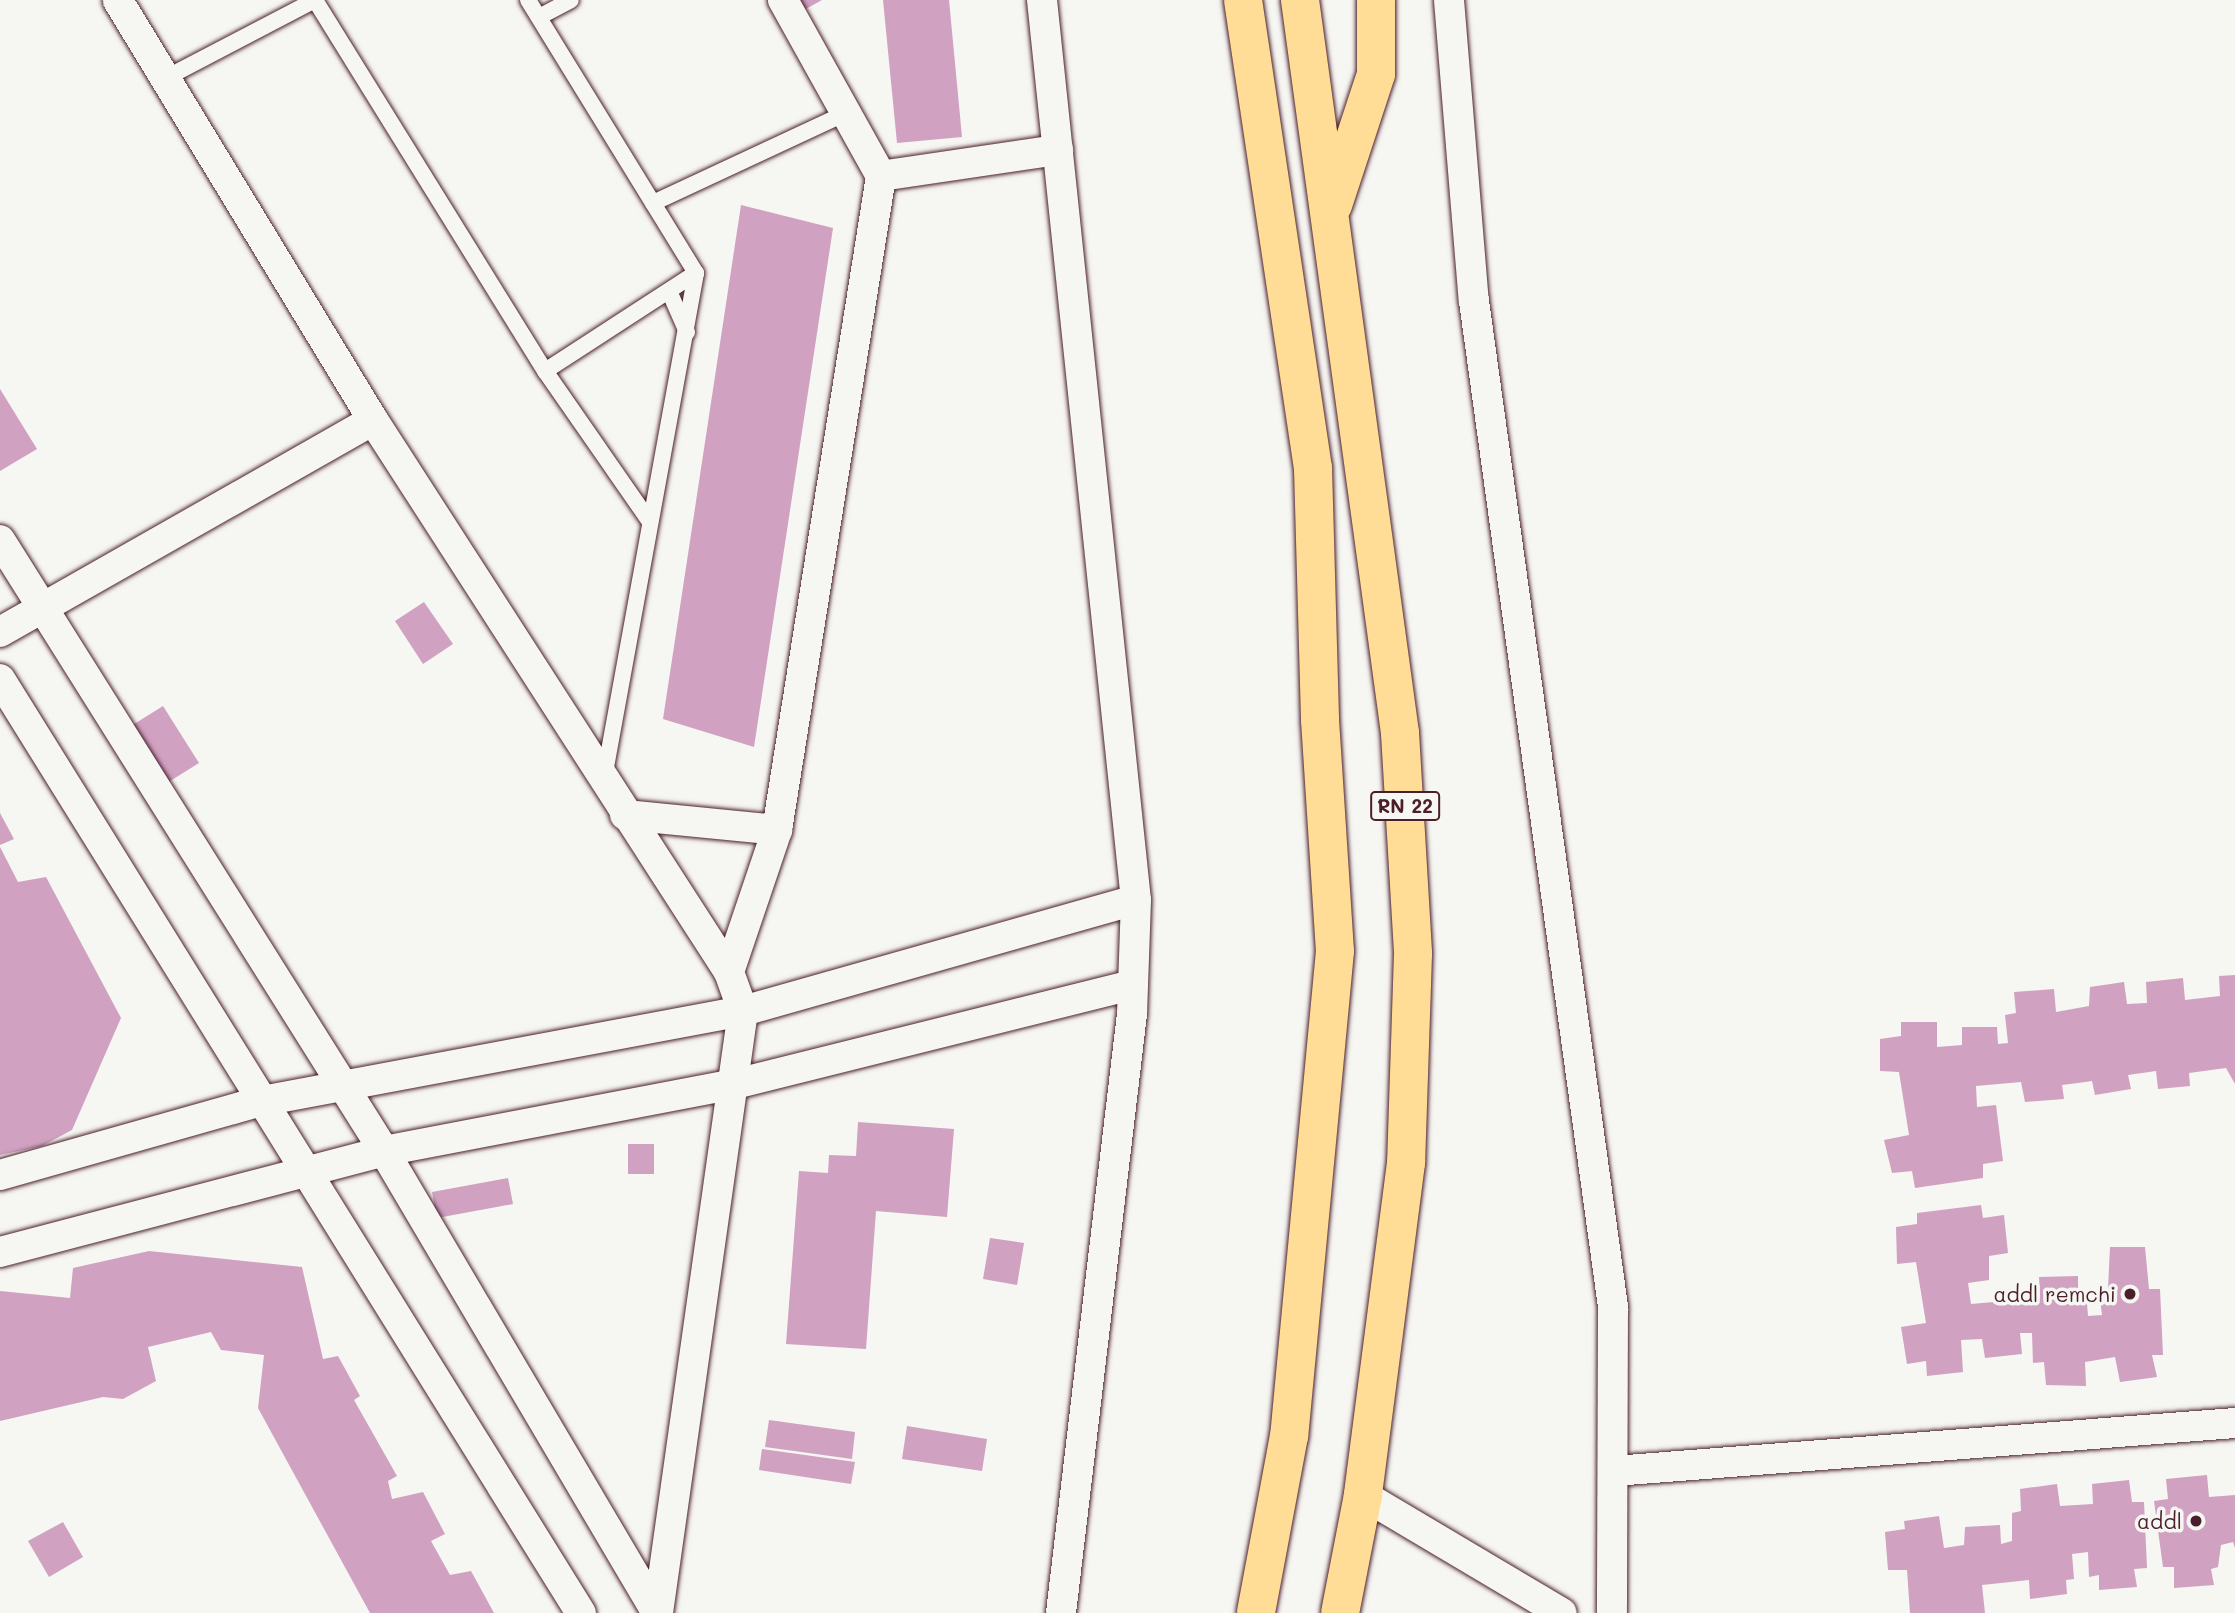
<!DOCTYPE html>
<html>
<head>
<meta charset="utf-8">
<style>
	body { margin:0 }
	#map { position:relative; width:2235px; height:1613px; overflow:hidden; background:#f6f6f2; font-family:Mali,sans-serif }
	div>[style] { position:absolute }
	.building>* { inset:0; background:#d0a1c1 }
	.roads { filter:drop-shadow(0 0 2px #4a1f2b) drop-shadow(0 0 2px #4a1f2b) }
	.service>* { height:16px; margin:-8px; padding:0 8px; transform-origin:8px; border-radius:8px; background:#f6f6f2 }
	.minor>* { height:30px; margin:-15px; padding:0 15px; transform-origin:15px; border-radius:15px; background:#f6f6f2 }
	.trunk>* { height:38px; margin:-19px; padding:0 19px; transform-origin:19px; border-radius:19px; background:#ffdd96 }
	.dots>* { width:19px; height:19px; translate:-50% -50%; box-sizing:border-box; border:4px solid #f6f6f2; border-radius:50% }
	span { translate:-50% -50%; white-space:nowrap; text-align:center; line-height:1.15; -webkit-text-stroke:7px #f6f6f2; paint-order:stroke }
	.shield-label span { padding:2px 5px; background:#f6f6f2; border:2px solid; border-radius:5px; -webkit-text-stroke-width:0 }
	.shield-label { font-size:19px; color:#4a1f2b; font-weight:700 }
	.poi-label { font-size:21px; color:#4a1f2b }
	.right { translate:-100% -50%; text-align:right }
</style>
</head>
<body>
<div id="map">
	<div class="building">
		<i style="clip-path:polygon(798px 0,822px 0,804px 10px)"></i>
		<i style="clip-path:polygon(883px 0,949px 0,962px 137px,897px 143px)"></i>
		<i style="clip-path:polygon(741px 205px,833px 228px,754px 747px,663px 719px)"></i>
		<i style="clip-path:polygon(0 389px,37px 449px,0 471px)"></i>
		<i style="clip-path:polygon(424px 602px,453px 644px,423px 664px,395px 621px)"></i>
		<i style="clip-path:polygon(163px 706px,199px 763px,167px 783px,131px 726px)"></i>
		<i style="clip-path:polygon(0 813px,14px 839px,0 845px)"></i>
		<i style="clip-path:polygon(0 847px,18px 882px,46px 877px,121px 1018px,72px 1130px,42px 1146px,0 1155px)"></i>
		<i style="clip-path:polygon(2235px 975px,2235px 1084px,2226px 1068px,2189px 1073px,2190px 1086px,2158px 1089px,2156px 1071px,2128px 1075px,2131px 1089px,2095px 1095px,2092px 1081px,2078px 1083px,2062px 1085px,2064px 1099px,2025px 1102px,2021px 1082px,1976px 1086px,1977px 1107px,1996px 1105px,2003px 1161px,1983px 1164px,1983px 1178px,1915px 1188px,1912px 1171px,1892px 1173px,1884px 1140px,1909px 1135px,1899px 1072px,1880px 1071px,1880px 1039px,1901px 1036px,1901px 1022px,1937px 1022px,1937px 1047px,1962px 1045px,1962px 1027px,1997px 1027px,1998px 1044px,2008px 1043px,2005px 1015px,2016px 1013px,2014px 992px,2054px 989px,2056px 1012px,2089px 1006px,2090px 987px,2124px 982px,2127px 1004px,2147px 1003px,2146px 982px,2183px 978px,2185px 1000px,2220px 996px,2219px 976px)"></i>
		<i style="clip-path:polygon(858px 1122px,954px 1129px,947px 1217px,876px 1211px,866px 1349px,786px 1344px,799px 1171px,828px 1173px,829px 1155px,856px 1156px)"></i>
		<i style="clip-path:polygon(628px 1144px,654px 1144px,654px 1174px,628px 1174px)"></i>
		<i style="clip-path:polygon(508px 1178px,513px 1204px,437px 1218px,432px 1192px)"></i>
		<i style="clip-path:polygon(1981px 1205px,1983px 1218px,2004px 1215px,2008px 1253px,1989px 1256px,1989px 1280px,1968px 1283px,1971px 1304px,2040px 1298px,2039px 1277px,2078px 1276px,2078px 1291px,2086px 1291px,2088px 1316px,2102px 1315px,2099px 1291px,2108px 1289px,2110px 1247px,2145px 1247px,2149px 1289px,2160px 1289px,2163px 1355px,2152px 1355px,2157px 1377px,2120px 1382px,2115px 1357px,2085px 1362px,2086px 1386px,2046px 1385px,2044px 1362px,2033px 1363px,2032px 1333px,2020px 1333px,2022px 1354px,1985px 1358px,1982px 1339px,1961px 1340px,1963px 1372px,1927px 1376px,1926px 1361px,1907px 1364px,1901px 1327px,1926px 1323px,1916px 1262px,1897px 1264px,1896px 1227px,1917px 1224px,1917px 1213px)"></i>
		<i style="clip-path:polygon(990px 1238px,1024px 1243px,1017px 1285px,983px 1279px)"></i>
		<i style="clip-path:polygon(149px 1251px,302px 1267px,323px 1359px,338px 1356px,360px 1396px,354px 1400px,397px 1476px,388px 1481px,392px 1499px,423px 1492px,445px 1534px,431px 1541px,450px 1575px,471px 1571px,494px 1613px,370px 1613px,258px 1408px,264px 1355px,221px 1350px,211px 1332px,148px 1347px,156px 1381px,123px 1399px,103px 1397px,0 1421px,0 1291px,70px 1298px,73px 1268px)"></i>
		<i style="clip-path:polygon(769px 1420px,855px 1432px,852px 1459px,765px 1447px)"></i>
		<i style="clip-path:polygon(907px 1426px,987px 1439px,982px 1471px,902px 1459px)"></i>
		<i style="clip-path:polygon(762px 1449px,855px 1462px,851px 1484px,759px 1470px)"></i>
		<i style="clip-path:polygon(2207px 1475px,2209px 1497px,2235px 1495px,2235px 1548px,2233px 1542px,2221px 1545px,2218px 1567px,2211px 1569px,2214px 1585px,2174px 1588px,2174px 1567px,2163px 1567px,2154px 1501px,2168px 1499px,2166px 1479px)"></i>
		<i style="clip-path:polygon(2129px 1480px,2132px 1502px,2144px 1502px,2147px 1568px,2134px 1569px,2137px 1587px,2099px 1590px,2099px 1575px,2089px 1577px,2088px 1552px,2072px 1554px,2074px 1579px,2066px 1580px,2067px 1594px,2030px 1599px,2029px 1580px,1982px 1585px,1985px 1613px,1910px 1613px,1907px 1570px,1888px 1570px,1885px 1532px,1905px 1529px,1904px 1521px,1939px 1516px,1944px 1548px,1964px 1545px,1965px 1527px,2000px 1525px,2001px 1544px,2012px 1541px,2012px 1513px,2021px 1511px,2020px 1489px,2057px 1484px,2060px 1506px,2093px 1504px,2092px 1484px)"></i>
		<i style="clip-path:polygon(63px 1522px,83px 1557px,49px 1577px,28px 1541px)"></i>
	</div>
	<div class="roads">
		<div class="service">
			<i style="left:528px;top:0;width:321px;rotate:58.4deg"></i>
			<i style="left:696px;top:273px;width:513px;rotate:100.32deg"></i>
			<i style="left:539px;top:17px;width:36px;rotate:-28deg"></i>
			<i style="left:164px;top:79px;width:170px;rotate:-27.6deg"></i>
			<i style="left:315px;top:0;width:437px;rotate:58.2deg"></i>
			<i style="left:653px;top:203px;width:213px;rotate:-25deg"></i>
			<i style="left:669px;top:291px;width:45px;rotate:66.3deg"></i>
			<i style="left:650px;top:522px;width:184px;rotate:-124.8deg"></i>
			<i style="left:545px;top:371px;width:180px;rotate:-33deg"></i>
		</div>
		<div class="minor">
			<i style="left:783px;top:0;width:201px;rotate:60.9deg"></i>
			<i style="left:881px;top:176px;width:179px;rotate:-8.4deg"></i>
			<i style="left:1042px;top:0;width:905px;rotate:84.04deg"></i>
			<i style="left:1136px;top:900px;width:114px;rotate:92deg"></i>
			<i style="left:1132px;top:1014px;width:603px;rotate:96.76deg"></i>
			<i style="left:1449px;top:0;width:302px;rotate:85.3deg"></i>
			<i style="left:1474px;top:301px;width:1016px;rotate:82.13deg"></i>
			<i style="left:1613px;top:1307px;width:306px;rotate:90.2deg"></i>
			<i style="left:373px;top:420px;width:657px;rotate:57.18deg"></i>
			<i style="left:729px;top:972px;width:41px;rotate:70.3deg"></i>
			<i style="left:743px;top:1011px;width:608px;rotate:98.04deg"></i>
			<i style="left:0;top:540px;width:722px;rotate:57.85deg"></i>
			<i style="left:384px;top:1151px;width:537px;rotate:59.42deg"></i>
			<i style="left:0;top:632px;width:429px;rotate:-29.6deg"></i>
			<i style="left:373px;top:420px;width:491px;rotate:-121.3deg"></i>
			<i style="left:0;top:679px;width:1100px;rotate:58.12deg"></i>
			<i style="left:625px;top:815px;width:153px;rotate:5.6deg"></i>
			<i style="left:729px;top:972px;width:150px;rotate:-71.3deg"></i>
			<i style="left:777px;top:830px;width:662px;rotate:-80.96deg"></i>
			<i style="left:0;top:1175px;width:272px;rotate:-15.8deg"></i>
			<i style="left:262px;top:1101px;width:489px;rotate:-10.6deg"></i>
			<i style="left:743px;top:1011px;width:408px;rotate:-15.8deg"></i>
			<i style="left:0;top:1252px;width:397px;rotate:-14.7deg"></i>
			<i style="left:384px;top:1151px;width:357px;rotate:-10.8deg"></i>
			<i style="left:735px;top:1084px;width:410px;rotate:-14deg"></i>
			<i style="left:1614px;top:1471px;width:623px;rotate:-4.42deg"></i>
			<i style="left:1363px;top:1495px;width:231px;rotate:30.7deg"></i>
		</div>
		<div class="trunk">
			<i style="left:1243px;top:0;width:473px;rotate:81.5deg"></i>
			<i style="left:1313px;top:468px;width:252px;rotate:88.4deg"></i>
			<i style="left:1320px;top:720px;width:231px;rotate:86.3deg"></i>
			<i style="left:1335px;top:951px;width:487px;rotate:95.4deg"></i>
			<i style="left:1289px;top:1436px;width:180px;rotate:100.6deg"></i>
			<i style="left:1300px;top:0;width:740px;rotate:82.23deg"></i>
			<i style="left:1400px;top:733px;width:221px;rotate:86.6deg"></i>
			<i style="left:1413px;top:954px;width:209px;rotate:91.9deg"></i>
			<i style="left:1406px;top:1163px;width:335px;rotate:97.4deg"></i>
			<i style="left:1363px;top:1495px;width:120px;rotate:101deg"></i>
			<i style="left:1333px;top:205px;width:138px;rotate:-71.8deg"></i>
			<i style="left:1376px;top:74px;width:74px;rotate:-90deg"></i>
		</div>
	</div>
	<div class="dots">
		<i style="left:2130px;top:1294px;background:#4a1f2b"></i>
		<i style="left:2196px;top:1521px;background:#4a1f2b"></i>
	</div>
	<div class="shield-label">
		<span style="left:1405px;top:806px">RN 22</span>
	</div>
	<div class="poi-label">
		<span class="right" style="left:2116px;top:1294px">addl remchi</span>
		<span class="right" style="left:2182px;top:1521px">addl</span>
	</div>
</div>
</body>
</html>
